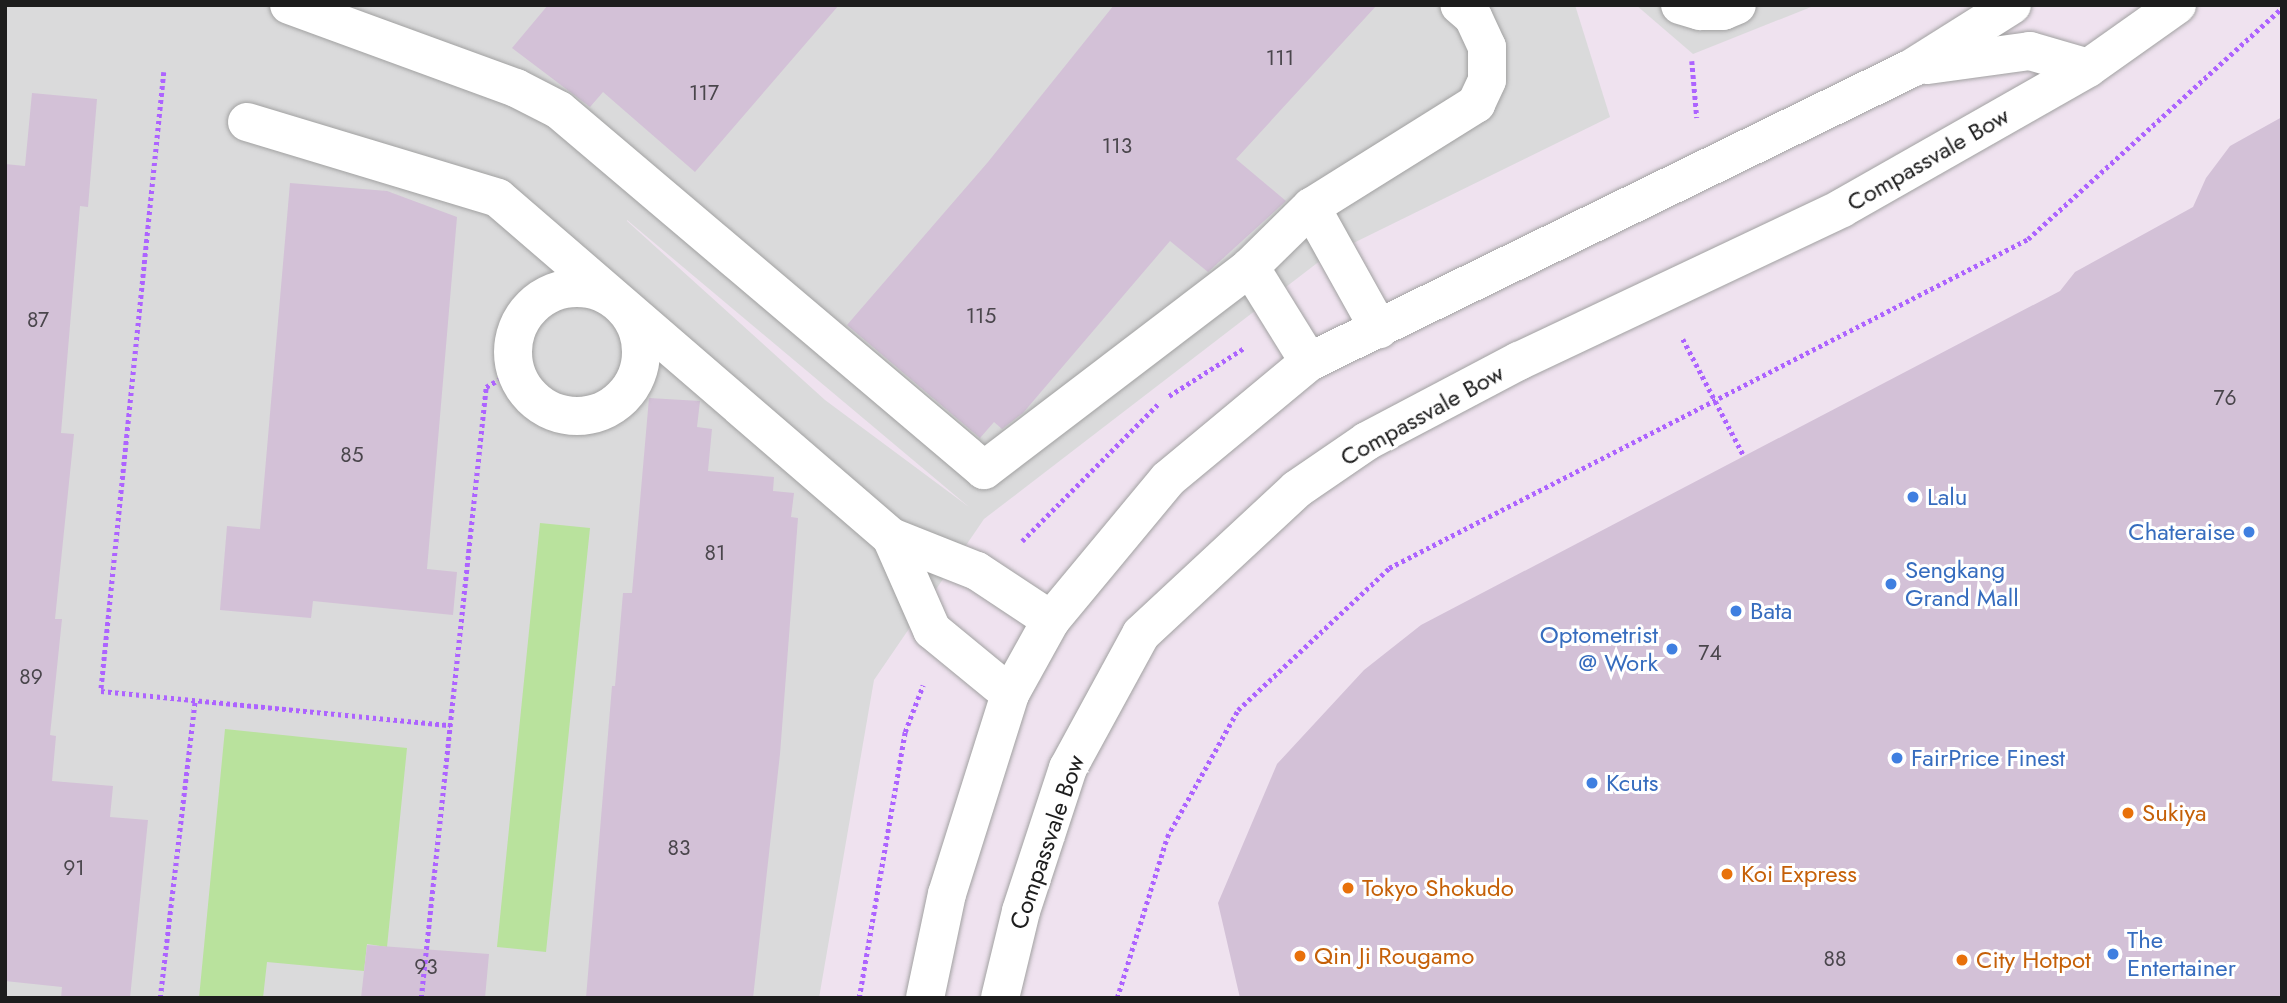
<!DOCTYPE html>
<html>
<head>
<meta charset="utf-8">
<style>
	body { margin:0 }
	#map { position:relative; width:2287px; height:1003px; overflow:hidden; background:#efe2ef; font-family:Jost,sans-serif }
	div>[style] { position:absolute }
	.residential>* { inset:0; background:#dadadb }
	.water>* { inset:0; background:#b9e29d }
	.building>* { inset:0; background:#d3c1d7 }
	.path>* { height:4.5px; margin-top:-2.25px; transform-origin:0; background:repeating-linear-gradient(90deg,#ad63ff 0 3.5px,transparent 0 7px) }
	.roads { filter:drop-shadow(0 0 2px #a1a1a1) drop-shadow(0 0 2px #a1a1a1) }
	.minor>* { height:38px; margin:-19px; padding:0 19px; transform-origin:19px; border-radius:19px; background:#fff }
	.minor>.ring { margin:-19px; padding:0; box-sizing:content-box; background:none; border:38px solid #fff; border-radius:50% }
	.dots>* { width:19px; height:19px; translate:-50% -50%; box-sizing:border-box; border:4px solid #fff; border-radius:50% }
	span { translate:-50% -50%; white-space:nowrap; text-align:center; line-height:1.15; -webkit-text-stroke:6px #fff; paint-order:stroke }
	.number-label { font-size:21px; color:#4a464c }
	.number-label span { -webkit-text-stroke-width:0 }
	.street-label { font-size:24px; color:#1d1d1d }
	.shop-label { font-size:24px; color:#366cbe }
	.left { translate:0 -50%; text-align:left }
	.right { translate:-100% -50%; text-align:right }
	.food-label { font-size:24px; color:#c56008 }
	.frame { position:absolute; inset:0; border:7px solid #1d1d1d; pointer-events:none }
</style>
</head>
<body>
<div id="map">
	<div class="residential">
		<i style="clip-path:polygon(evenodd,5px 5px,1575px 5px,1610px 117px,1325px 257px,984px 519px,874px 680px,819px 998px,5px 998px,5px 5px,627px 221px,627px 220px,969px 507px,825px 400px,627px 221px)"></i>
		<i style="clip-path:polygon(1636px 5px,1816px 5px,1693px 54px)"></i>
	</div>
	<div class="water">
		<i style="clip-path:polygon(540px 523px,590px 528px,546px 952px,497px 947px)"></i>
		<i style="clip-path:polygon(225px 729px,407px 748px,387px 947px,367px 944px,364px 971px,267px 962px,263px 998px,199px 998px)"></i>
	</div>
	<div class="building">
		<i style="clip-path:polygon(548px 5px,839px 5px,695px 172px,603px 92px,590px 107px,512px 48px)"></i>
		<i style="clip-path:polygon(1114px 5px,1377px 5px,1236px 159px,1286px 201px,1208px 272px,1170px 241px,1023px 413px,1002px 429px,994px 422px,980px 438px,847px 325px,988px 162px)"></i>
		<i style="clip-path:polygon(32px 93px,97px 99px,88px 207px,80px 206px,61px 433px,74px 434px,55px 619px,62px 619px,50px 735px,56px 736px,52px 781px,113px 786px,110px 817px,148px 820px,130px 998px,61px 998px,62px 987px,5px 981px,5px 164px,25px 166px)"></i>
		<i style="clip-path:polygon(2282px 117px,2282px 998px,1240px 998px,1218px 903px,1277px 764px,1364px 670px,1421px 625px,2060px 291px,2075px 272px,2193px 207px,2206px 178px,2230px 146px)"></i>
		<i style="clip-path:polygon(290px 183px,387px 191px,457px 217px,427px 569px,457px 572px,453px 615px,313px 601px,311px 618px,220px 610px,227px 526px,260px 529px)"></i>
		<i style="clip-path:polygon(649px 398px,700px 401px,697px 427px,712px 429px,708px 471px,774px 477px,773px 491px,794px 493px,791px 517px,798px 518px,780px 754px,753px 998px,586px 998px,612px 686px,615px 686px,623px 593px,632px 593px)"></i>
		<i style="clip-path:polygon(367px 945px,489px 954px,485px 998px,361px 998px)"></i>
	</div>
	<div class="path">
		<i style="left:1692px;top:61px;width:57px;rotate:85deg"></i>
		<i style="left:164px;top:72px;width:622px;rotate:95.81deg"></i>
		<i style="left:101px;top:691px;width:351px;rotate:5.6deg"></i>
		<i style="left:1683px;top:339px;width:132px;rotate:62.5deg"></i>
		<i style="left:1169px;top:396px;width:89px;rotate:-32.6deg"></i>
		<i style="left:1022px;top:541px;width:194px;rotate:-45.2deg"></i>
		<i style="left:160px;top:998px;width:300px;rotate:-83.3deg"></i>
		<i style="left:421px;top:998px;width:614px;rotate:-83.93deg"></i>
		<i style="left:486px;top:387px;width:34px;rotate:-30deg"></i>
		<i style="left:859px;top:998px;width:270px;rotate:-80.2deg"></i>
		<i style="left:905px;top:732px;width:50px;rotate:-69deg"></i>
		<i style="left:1117px;top:998px;width:169px;rotate:-72.7deg"></i>
		<i style="left:1167px;top:837px;width:145px;rotate:-60.8deg"></i>
		<i style="left:1238px;top:710px;width:207px;rotate:-43.2deg"></i>
		<i style="left:1389px;top:568px;width:719px;rotate:-27.24deg"></i>
		<i style="left:2028px;top:239px;width:343px;rotate:-42.3deg"></i>
	</div>
	<div class="roads">
		<div class="minor">
			<i style="left:289px;top:5px;width:242px;rotate:20.1deg"></i>
			<i style="left:516px;top:88px;width:48px;rotate:27.1deg"></i>
			<i style="left:559px;top:110px;width:557px;rotate:40.27deg"></i>
			<i style="left:984px;top:470px;width:335px;rotate:-37.3deg"></i>
			<i style="left:1250px;top:267px;width:86px;rotate:-44.5deg"></i>
			<i style="left:1311px;top:207px;width:195px;rotate:-32deg"></i>
			<i style="left:1476px;top:104px;width:26px;rotate:-65deg"></i>
			<i style="left:1487px;top:80px;width:33px;rotate:-90deg"></i>
			<i style="left:1487px;top:47px;width:33px;rotate:-115deg"></i>
			<i style="left:1473px;top:17px;width:18px;rotate:-139deg"></i>
			<i style="left:1680px;top:5px;width:21px;rotate:17deg"></i>
			<i style="left:1700px;top:11px;width:23px"></i>
			<i style="left:1723px;top:11px;width:15px;rotate:-23deg"></i>
			<i style="left:1928px;top:65px;width:103px;rotate:-7.8deg"></i>
			<i style="left:2030px;top:51px;width:60px;rotate:16.3deg"></i>
			<i style="left:247px;top:122px;width:262px;rotate:16.8deg"></i>
			<i style="left:498px;top:198px;width:519px;rotate:40.78deg"></i>
			<i style="left:891px;top:537px;width:92px;rotate:21.6deg"></i>
			<i style="left:977px;top:571px;width:89px;rotate:33.5deg"></i>
			<i style="left:1311px;top:207px;width:140px;rotate:60.9deg"></i>
			<i style="left:1250px;top:267px;width:112px;rotate:58.2deg"></i>
			<i class="ring" style="left:513px;top:288px;width:90px;height:90px"></i>
			<i style="left:891px;top:537px;width:102px;rotate:66.2deg"></i>
			<i style="left:932px;top:630px;width:101px;rotate:39.4deg"></i>
			<i style="left:925px;top:998px;width:106px;rotate:-78.1deg"></i>
			<i style="left:947px;top:894px;width:210px;rotate:-72.5deg"></i>
			<i style="left:1010px;top:694px;width:85px;rotate:-61deg"></i>
			<i style="left:1051px;top:620px;width:183px;rotate:-50.3deg"></i>
			<i style="left:1168px;top:479px;width:183px;rotate:-39.7deg"></i>
			<i style="left:1309px;top:362px;width:671px;rotate:-25.99deg"></i>
			<i style="left:1912px;top:68px;width:118px;rotate:-32.2deg"></i>
			<i style="left:1000px;top:998px;width:89px;rotate:-76.4deg"></i>
			<i style="left:1021px;top:911px;width:151px;rotate:-71.8deg"></i>
			<i style="left:1068px;top:768px;width:153px;rotate:-61.4deg"></i>
			<i style="left:1141px;top:634px;width:213px;rotate:-42.9deg"></i>
			<i style="left:1297px;top:489px;width:85px;rotate:-34.4deg"></i>
			<i style="left:1367px;top:441px;width:172px;rotate:-27.8deg"></i>
			<i style="left:1519px;top:361px;width:357px;rotate:-25.3deg"></i>
			<i style="left:1842px;top:208px;width:283px;rotate:-29.6deg"></i>
			<i style="left:2088px;top:68px;width:109px;rotate:-35.3deg"></i>
		</div>
	</div>
	<div class="dots">
		<i style="left:1913px;top:497px;background:#3f7fe0"></i>
		<i style="left:2249px;top:532px;background:#3f7fe0"></i>
		<i style="left:1891px;top:584px;background:#3f7fe0"></i>
		<i style="left:1736px;top:611px;background:#3f7fe0"></i>
		<i style="left:1672px;top:649px;background:#3f7fe0"></i>
		<i style="left:1897px;top:758px;background:#3f7fe0"></i>
		<i style="left:1592px;top:783px;background:#3f7fe0"></i>
		<i style="left:2128px;top:813px;background:#e8710a"></i>
		<i style="left:1727px;top:874px;background:#e8710a"></i>
		<i style="left:1348px;top:888px;background:#e8710a"></i>
		<i style="left:2113px;top:954px;background:#3f7fe0"></i>
		<i style="left:1300px;top:956px;background:#e8710a"></i>
		<i style="left:1962px;top:960px;background:#e8710a"></i>
	</div>
	<div class="number-label">
		<span style="left:1280px;top:58px">111</span>
		<span style="left:704px;top:93px">117</span>
		<span style="left:1117px;top:146px">113</span>
		<span style="left:981px;top:316px">115</span>
		<span style="left:38px;top:320px">87</span>
		<span style="left:2225px;top:398px">76</span>
		<span style="left:352px;top:455px">85</span>
		<span style="left:715px;top:553px">81</span>
		<span style="left:1710px;top:653px">74</span>
		<span style="left:31px;top:677px">89</span>
		<span style="left:679px;top:848px">83</span>
		<span style="left:74px;top:868px">91</span>
		<span style="left:1835px;top:959px">88</span>
		<span style="left:426px;top:967px">93</span>
	</div>
	<div class="street-label">
		<span style="left:1928px;top:159px;rotate:-30deg">Compassvale Bow</span>
		<span style="left:1422px;top:415px;rotate:-29deg">Compassvale Bow</span>
		<span style="left:1047px;top:842px;rotate:-71deg">Compassvale Bow</span>
	</div>
	<div class="shop-label">
		<span class="left" style="left:1927px;top:497px">Lalu</span>
		<span class="right" style="left:2235px;top:532px">Chateraise</span>
		<span class="left" style="left:1905px;top:584px">Sengkang<br>Grand Mall</span>
		<span class="left" style="left:1750px;top:611px">Bata</span>
		<span class="right" style="left:1658px;top:649px">Optometrist<br>@ Work</span>
		<span class="left" style="left:1911px;top:758px">FairPrice Finest</span>
		<span class="left" style="left:1606px;top:783px">Kcuts</span>
		<span class="left" style="left:2127px;top:954px">The<br>Entertainer</span>
	</div>
	<div class="food-label">
		<span class="left" style="left:2142px;top:813px">Sukiya</span>
		<span class="left" style="left:1741px;top:874px">Koi Express</span>
		<span class="left" style="left:1362px;top:888px">Tokyo Shokudo</span>
		<span class="left" style="left:1314px;top:956px">Qin Ji Rougamo</span>
		<span class="left" style="left:1976px;top:960px">City Hotpot</span>
	</div>
	<div class="frame"></div>
</div>
</body>
</html>
